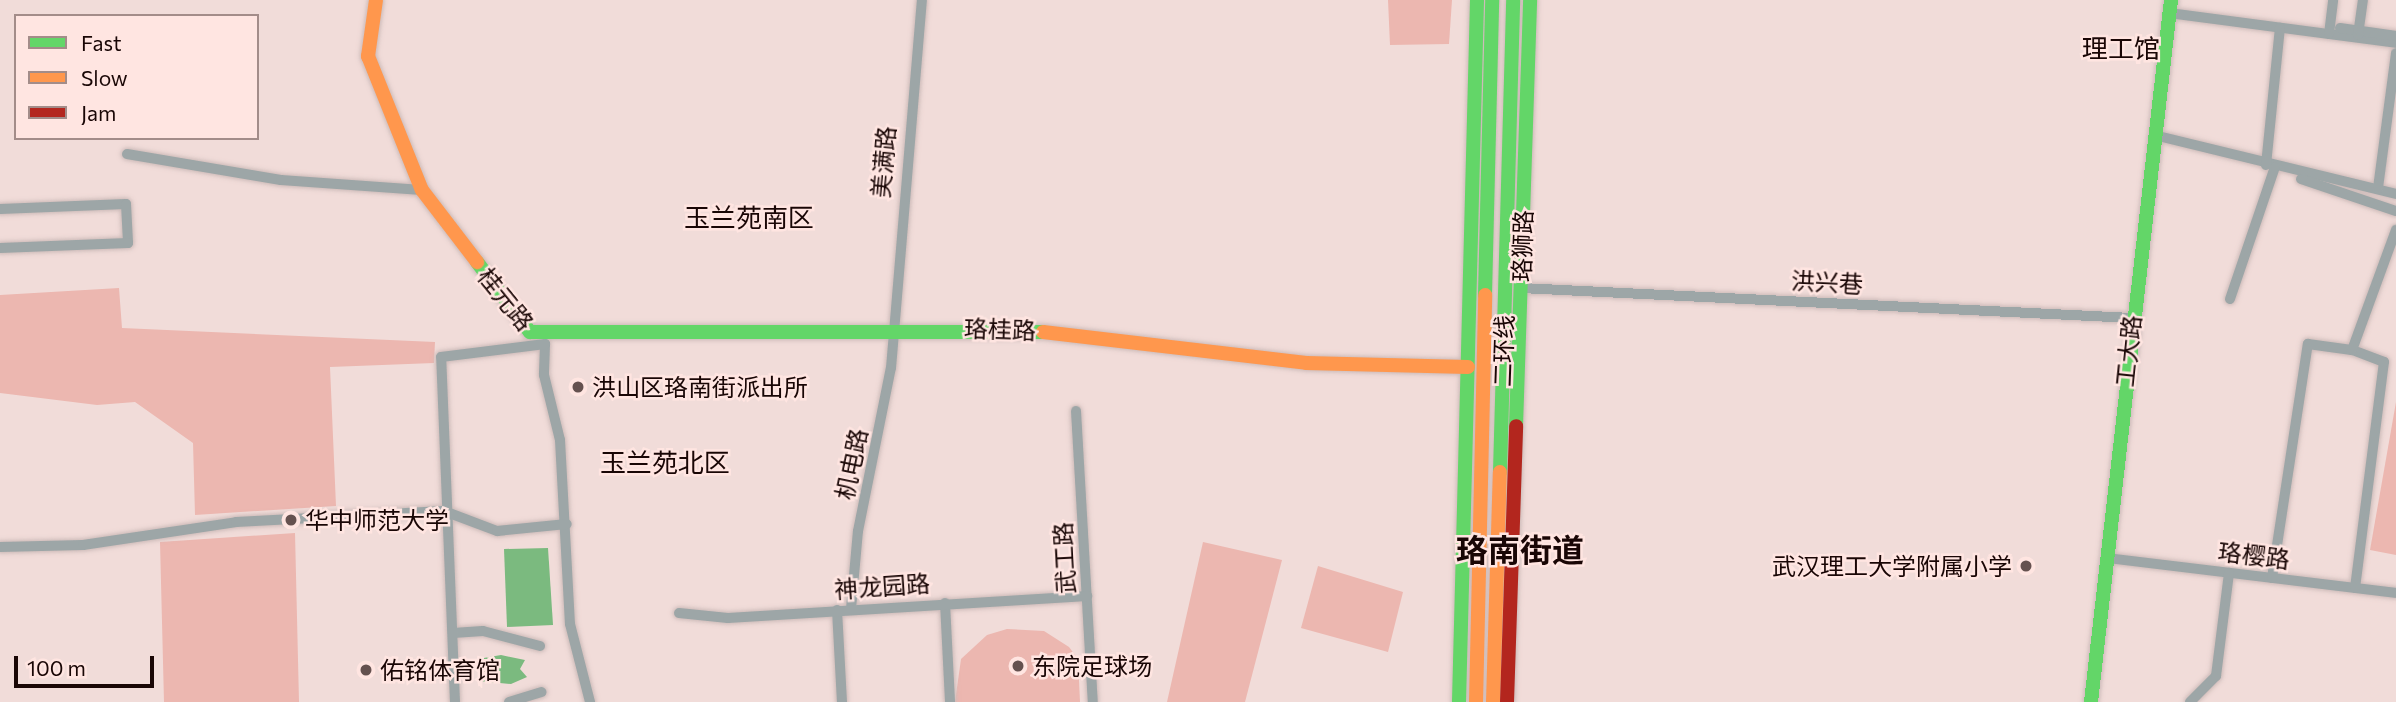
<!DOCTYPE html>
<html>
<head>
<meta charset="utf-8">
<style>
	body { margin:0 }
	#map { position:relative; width:2396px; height:702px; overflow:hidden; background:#f1dcd9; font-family:Commissioner,"Noto Sans SC",sans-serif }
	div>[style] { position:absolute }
	.green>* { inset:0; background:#ecb7b0 }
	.water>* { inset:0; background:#7bba7f }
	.roads { filter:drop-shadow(0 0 2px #cdbbb9) drop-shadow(0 0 2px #cdbbb9) }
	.street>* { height:10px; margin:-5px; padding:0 5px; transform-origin:5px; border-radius:5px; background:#9da6a7 }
	.fast>* { height:14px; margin:-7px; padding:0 7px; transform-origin:7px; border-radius:7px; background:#63d668 }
	.slow>* { height:14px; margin:-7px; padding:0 7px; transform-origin:7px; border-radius:7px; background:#ff974d }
	.jam>* { height:14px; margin:-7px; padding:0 7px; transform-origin:7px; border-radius:7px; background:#b3261e }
	.dots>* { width:19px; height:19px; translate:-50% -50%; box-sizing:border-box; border:4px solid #ffe5e1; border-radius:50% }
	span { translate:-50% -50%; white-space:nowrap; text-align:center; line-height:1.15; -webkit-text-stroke:5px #ffe5e1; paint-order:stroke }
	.street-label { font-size:24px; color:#190605 }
	.poi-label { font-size:24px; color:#190605 }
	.left { translate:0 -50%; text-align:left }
	.right { translate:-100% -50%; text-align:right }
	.neighbourhood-label { font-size:26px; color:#190605 }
	.district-label { font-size:32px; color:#190605; font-weight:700 }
	.legend { position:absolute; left:14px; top:14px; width:245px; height:126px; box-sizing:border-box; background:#ffe5e1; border:2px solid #a38c89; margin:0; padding:9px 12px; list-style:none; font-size:21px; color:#190605 }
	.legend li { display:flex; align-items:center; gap:14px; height:35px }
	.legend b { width:35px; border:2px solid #a38c89 }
	.scale { position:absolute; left:14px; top:656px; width:140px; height:32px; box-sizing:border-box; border:4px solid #190605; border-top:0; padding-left:9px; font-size:21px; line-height:24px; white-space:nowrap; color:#190605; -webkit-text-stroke:5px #ffe5e1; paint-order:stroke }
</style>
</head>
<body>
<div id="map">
	<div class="green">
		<i style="clip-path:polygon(1388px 0,1452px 0,1449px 44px,1390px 45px)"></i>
		<i style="clip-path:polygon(119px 288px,122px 328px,435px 342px,434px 363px,330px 367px,336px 506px,195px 515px,193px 443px,135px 402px,97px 405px,0 393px,0 295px)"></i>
		<i style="clip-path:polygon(2396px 402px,2396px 555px,2370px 550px)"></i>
		<i style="clip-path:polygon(295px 533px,299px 702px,164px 702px,160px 542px)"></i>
		<i style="clip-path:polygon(1203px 542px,1282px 560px,1245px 702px,1167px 702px)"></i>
		<i style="clip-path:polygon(1318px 566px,1403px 592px,1388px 652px,1301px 628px)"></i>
		<i style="clip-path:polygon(1007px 629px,1044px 631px,1069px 647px,1078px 659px,1080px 702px,955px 702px,961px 659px,987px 635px)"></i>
	</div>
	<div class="water">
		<i style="clip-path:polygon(548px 548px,553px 625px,507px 627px,504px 549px)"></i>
		<i style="clip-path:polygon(501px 655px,525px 660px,520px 669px,527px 677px,511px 684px,479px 681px,478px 659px)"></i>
	</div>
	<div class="roads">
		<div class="street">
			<i style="left:2169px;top:13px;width:229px;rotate:7.5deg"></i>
			<i style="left:2340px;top:28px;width:57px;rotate:8.1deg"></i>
			<i style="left:2329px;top:34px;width:34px;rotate:-83deg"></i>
			<i style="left:2358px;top:35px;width:35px;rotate:-82deg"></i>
			<i style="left:2154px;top:135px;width:249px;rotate:13.7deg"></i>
			<i style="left:127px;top:154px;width:156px;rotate:9.6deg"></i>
			<i style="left:281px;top:180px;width:141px;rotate:4.1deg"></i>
			<i style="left:2266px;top:165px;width:138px;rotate:-84.2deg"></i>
			<i style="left:2301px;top:179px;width:100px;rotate:18.6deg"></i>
			<i style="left:2378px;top:188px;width:136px;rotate:-82.4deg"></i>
			<i style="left:0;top:209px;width:126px;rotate:-2.3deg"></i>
			<i style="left:126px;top:204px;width:39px;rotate:87deg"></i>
			<i style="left:128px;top:243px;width:128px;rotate:177.8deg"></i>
			<i style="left:1521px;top:288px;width:612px;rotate:2.81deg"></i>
			<i style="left:2230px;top:299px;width:139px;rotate:-71.2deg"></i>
			<i style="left:545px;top:344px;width:31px;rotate:92deg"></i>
			<i style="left:544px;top:375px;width:67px;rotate:76.2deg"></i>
			<i style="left:560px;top:440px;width:184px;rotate:86.9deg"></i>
			<i style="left:570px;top:624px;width:81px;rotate:75.6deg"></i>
			<i style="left:1076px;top:411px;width:291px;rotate:86.7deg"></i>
			<i style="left:0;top:547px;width:83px;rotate:-1.4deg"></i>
			<i style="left:83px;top:545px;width:155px;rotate:-8.5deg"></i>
			<i style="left:236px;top:522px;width:208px;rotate:-3deg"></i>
			<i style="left:444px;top:511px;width:57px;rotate:20.7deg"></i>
			<i style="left:497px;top:531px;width:70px;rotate:-5.7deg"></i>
			<i style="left:2107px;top:558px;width:291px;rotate:6.9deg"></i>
			<i style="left:2272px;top:578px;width:237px;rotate:-81.3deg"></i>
			<i style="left:2308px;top:344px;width:44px;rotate:7.8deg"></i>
			<i style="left:2355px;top:588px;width:228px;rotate:-82.7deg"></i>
			<i style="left:2384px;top:362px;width:34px;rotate:-159deg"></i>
			<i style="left:2352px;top:350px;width:128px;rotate:-69.9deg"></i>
			<i style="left:945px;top:603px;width:99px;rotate:87.1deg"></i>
			<i style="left:851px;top:609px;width:78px;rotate:-84.9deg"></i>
			<i style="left:858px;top:531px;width:166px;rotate:-78.6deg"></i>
			<i style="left:891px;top:368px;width:369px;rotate:-85.2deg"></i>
			<i style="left:837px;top:610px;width:92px;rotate:86.9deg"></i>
			<i style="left:679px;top:613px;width:49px;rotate:5.8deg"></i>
			<i style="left:728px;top:618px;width:360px;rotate:-3.5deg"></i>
			<i style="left:453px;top:633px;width:30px;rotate:-4deg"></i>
			<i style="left:483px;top:631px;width:59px;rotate:14.7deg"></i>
			<i style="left:455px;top:702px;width:345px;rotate:-92.3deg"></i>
			<i style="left:441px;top:357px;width:105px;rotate:-7.1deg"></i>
			<i style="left:509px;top:702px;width:34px;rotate:-17deg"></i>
			<i style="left:2190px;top:702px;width:37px;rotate:-45deg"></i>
			<i style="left:2216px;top:676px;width:104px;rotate:-82.8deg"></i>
		</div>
		<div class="fast">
			<i style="left:477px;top:262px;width:88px;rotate:52.9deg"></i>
			<i style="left:530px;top:332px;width:513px"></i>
			<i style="left:1485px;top:295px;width:295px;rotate:-88.6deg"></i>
			<i style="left:1516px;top:426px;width:426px;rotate:-88.1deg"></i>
			<i style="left:1500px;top:472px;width:472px;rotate:-88.4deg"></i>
			<i style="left:1459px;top:702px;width:702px;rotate:-88.53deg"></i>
			<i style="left:2091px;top:702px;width:707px;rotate:-83.5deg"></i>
		</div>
		<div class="slow">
			<i style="left:376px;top:0;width:57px;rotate:98.1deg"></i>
			<i style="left:368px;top:56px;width:144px;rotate:68.1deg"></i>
			<i style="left:422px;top:190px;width:91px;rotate:52.6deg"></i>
			<i style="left:1043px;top:332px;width:265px;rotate:6.7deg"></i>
			<i style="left:1306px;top:363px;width:162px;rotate:1.4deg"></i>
			<i style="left:1476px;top:702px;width:407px;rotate:-88.7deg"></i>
			<i style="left:1493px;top:702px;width:230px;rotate:-88.3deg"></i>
		</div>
		<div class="jam">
			<i style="left:1507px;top:702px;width:276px;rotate:-88.1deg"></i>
		</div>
	</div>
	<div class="dots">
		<i style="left:578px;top:387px;background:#65514f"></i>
		<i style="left:291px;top:520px;background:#65514f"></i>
		<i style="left:2026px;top:566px;background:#65514f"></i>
		<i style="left:1018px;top:666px;background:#65514f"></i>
		<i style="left:366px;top:670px;background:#65514f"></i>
	</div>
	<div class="street-label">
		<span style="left:883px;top:162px;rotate:-85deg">美满路</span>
		<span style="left:1522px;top:246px;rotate:-88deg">珞狮路</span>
		<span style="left:1827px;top:282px;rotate:3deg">洪兴巷</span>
		<span style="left:506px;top:299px;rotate:51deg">桂元路</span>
		<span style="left:1000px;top:329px;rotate:2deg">珞桂路</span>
		<span style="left:1503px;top:351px;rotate:-88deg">二环线</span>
		<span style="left:2128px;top:351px;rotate:-84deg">工大路</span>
		<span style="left:851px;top:464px;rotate:-78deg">机电路</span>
		<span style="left:2254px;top:555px;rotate:7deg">珞樱路</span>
		<span style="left:1064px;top:558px;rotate:-93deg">武工路</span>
		<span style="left:882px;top:586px;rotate:-4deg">神龙园路</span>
	</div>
	<div class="poi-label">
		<span class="left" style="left:592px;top:387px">洪山区珞南街派出所</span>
		<span class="left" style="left:305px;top:520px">华中师范大学</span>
		<span class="right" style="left:2012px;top:566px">武汉理工大学附属小学</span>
		<span class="left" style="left:1032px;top:666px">东院足球场</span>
		<span class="left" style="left:380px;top:670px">佑铭体育馆</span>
	</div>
	<div class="neighbourhood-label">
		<span style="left:2121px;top:48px">理工馆</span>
		<span style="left:749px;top:217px">玉兰苑南区</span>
		<span style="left:665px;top:462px">玉兰苑北区</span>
	</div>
	<div class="district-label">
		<span style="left:1520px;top:549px">珞南街道</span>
	</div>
	<ul class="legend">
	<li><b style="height:9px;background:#63d668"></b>Fast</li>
	<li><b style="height:9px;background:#ff974d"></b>Slow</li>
	<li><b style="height:9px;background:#b3261e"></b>Jam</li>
	</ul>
	<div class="scale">100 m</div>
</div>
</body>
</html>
